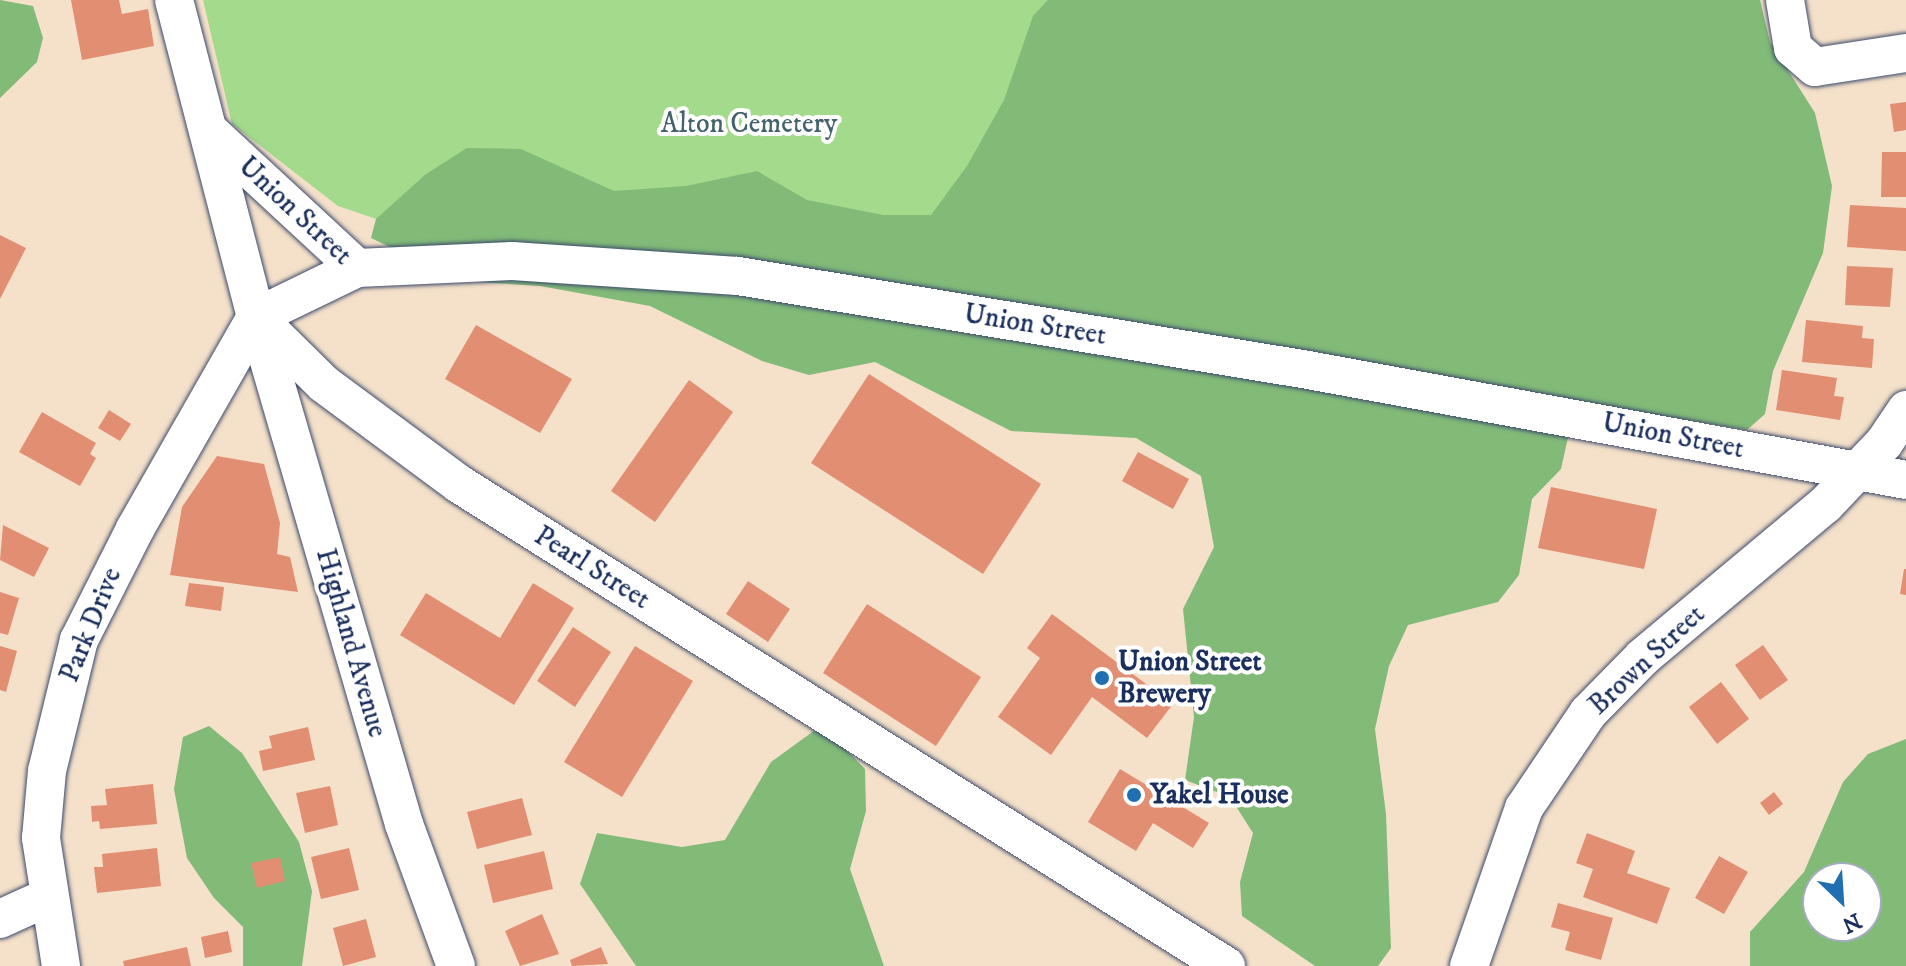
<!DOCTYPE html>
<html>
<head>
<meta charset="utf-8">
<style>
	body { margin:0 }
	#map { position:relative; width:1906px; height:966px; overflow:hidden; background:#f5e1c9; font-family:"IM FELL DW Pica",serif }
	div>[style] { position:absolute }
	.green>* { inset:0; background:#a3da8c }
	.forest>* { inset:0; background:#82ba78 }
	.building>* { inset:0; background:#e18e73 }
	.roads { filter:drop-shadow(0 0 2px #3c4a6e) drop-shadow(0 0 2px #3c4a6e) }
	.minor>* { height:38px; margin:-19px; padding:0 19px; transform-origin:19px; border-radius:19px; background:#fff }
	.dots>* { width:22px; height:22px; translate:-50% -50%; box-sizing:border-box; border:4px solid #fff; border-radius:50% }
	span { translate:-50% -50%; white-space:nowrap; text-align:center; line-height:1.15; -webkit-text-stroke:8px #fff; paint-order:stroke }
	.park-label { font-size:28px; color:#44626c }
	.street-label { font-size:28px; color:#1b2f5e }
	.poi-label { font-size:28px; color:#1b2f5e; font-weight:700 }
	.left { translate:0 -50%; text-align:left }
	.north { position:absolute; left:1802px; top:862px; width:80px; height:80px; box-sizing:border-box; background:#fff; border:2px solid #a4acbf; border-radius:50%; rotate:155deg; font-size:22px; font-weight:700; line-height:32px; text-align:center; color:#1b2f5e }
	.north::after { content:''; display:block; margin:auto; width:28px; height:36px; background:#1f6fb2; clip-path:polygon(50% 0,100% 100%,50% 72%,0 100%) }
</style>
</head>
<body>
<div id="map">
	<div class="green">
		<i style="clip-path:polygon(203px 0,1742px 0,1126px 214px,423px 235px,338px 206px,232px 124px)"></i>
	</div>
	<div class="forest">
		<i style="clip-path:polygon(0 0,33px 6px,43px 38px,37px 62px,0 98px)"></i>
		<i style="clip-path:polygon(1048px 0,1760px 0,1770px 42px,1815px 113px,1832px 186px,1823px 253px,1773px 371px,1765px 414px,1747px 430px,1576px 402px,1561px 469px,1532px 499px,1519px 575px,1498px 602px,1408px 625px,1389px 666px,1375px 729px,1386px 814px,1391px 948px,1378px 966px,1315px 966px,1242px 916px,1240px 882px,1253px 833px,1230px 797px,1185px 780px,1194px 717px,1183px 609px,1214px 547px,1201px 476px,1136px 438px,1011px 431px,875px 362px,809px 375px,762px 361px,650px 306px,540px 286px,461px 281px,371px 238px,376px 219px,426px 174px,467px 148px,521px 149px,614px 191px,686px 186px,757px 171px,807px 200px,883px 215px,931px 215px,967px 166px,1004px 100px,1033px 16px)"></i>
		<i style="clip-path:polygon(822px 725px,865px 769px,866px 811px,850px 869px,884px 966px,636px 966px,580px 884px,597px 833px,682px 847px,725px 840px,771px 762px)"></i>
		<i style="clip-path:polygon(209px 726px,242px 753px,299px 842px,312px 891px,302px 966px,243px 966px,243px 927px,214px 898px,187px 858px,174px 789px,183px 737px)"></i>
		<i style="clip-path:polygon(evenodd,1906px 739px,1906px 966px,1750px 966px,1750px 932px,1804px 872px,1843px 782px,1868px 754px,1906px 739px,1818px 878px,1866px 878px,1866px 926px,1818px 926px,1818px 878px)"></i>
	</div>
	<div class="building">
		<i style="clip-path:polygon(71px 0,119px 0,122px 14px,148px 9px,154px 46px,82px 60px)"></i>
		<i style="clip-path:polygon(1906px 102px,1906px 130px,1894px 132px,1890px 104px)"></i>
		<i style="clip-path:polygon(1882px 152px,1906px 152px,1906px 197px,1881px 197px)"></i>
		<i style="clip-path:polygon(1850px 205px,1906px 208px,1906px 251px,1847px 247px)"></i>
		<i style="clip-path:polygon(0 235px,26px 248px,0 299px)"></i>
		<i style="clip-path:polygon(1847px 266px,1893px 268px,1890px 307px,1845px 305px)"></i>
		<i style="clip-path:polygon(1806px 320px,1863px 326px,1862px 338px,1874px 339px,1872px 368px,1802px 362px)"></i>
		<i style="clip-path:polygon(476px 325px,572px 379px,540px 433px,445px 379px)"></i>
		<i style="clip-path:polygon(1782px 370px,1837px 378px,1834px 396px,1844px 397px,1840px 420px,1776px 410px)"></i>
		<i style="clip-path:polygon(869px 374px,1041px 484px,983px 574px,811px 463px)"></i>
		<i style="clip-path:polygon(689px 380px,733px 412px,655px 522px,611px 491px)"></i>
		<i style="clip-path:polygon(109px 410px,131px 424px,120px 441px,98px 428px)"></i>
		<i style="clip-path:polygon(42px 412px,96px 443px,90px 454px,96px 458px,80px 486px,19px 452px)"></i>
		<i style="clip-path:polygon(1138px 452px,1189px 479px,1173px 509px,1122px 481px)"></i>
		<i style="clip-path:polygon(217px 456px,264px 464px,280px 523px,277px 554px,290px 557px,298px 592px,170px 575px,182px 507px)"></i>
		<i style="clip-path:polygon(1551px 487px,1657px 509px,1644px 569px,1538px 548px)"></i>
		<i style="clip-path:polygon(3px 525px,49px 548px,34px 577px,0 560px)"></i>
		<i style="clip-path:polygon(1904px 569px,1906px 569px,1906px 595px,1900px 594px)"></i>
		<i style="clip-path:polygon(748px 581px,790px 609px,768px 642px,726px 614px)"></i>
		<i style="clip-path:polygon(189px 583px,224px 587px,221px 611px,185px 606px)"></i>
		<i style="clip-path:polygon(533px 583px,574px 608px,514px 705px,400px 635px,426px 593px,500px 638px)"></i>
		<i style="clip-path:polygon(0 592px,19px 598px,8px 635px,0 633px)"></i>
		<i style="clip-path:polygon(867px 604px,981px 677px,936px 746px,823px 673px)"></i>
		<i style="clip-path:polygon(1052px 614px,1173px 704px,1147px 738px,1092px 697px,1051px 755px,998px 717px,1040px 658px,1027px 648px)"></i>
		<i style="clip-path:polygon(573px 627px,611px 652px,575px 707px,537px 681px)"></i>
		<i style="clip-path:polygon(1763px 645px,1788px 680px,1760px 700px,1735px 665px)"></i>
		<i style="clip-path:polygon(0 646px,17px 651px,6px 692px,0 690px)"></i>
		<i style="clip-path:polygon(635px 646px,693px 681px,622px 797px,564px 762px)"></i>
		<i style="clip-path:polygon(1721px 682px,1749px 719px,1717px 744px,1689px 707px)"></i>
		<i style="clip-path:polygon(308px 727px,315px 760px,263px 771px,259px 751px,272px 748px,269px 736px)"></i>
		<i style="clip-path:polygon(1120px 769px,1209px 823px,1193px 848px,1153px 823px,1136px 851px,1088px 822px)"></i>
		<i style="clip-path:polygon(153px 784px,157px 824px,100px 829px,99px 821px,92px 822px,91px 806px,107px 805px,105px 789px)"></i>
		<i style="clip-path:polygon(330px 786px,338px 825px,305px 833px,296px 793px)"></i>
		<i style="clip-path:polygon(1774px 792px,1783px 804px,1769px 815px,1760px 803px)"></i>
		<i style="clip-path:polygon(522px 798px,532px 835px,477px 849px,467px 812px)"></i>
		<i style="clip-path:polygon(1587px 833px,1635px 851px,1627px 873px,1670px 888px,1657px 924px,1583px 897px,1593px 869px,1576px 863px)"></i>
		<i style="clip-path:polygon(157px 848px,161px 886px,97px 893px,94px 867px,103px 867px,102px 854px)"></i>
		<i style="clip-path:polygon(349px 848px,359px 890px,321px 899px,311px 857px)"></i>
		<i style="clip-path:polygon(544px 851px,553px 889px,493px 903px,484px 865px)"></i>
		<i style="clip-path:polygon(1719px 856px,1748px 872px,1724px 914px,1695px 898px)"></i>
		<i style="clip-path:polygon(280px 857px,285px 881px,257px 888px,251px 863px)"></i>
		<i style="clip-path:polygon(1558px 903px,1613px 918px,1601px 960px,1565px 950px,1570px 932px,1551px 927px)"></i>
		<i style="clip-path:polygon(542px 914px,559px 954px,520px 966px,505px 931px)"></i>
		<i style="clip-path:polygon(366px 919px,376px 957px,343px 966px,333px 928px)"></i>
		<i style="clip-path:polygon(228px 931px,232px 952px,205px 958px,201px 937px)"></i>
		<i style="clip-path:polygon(187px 947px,191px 966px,124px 966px,123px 961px)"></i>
		<i style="clip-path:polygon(601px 947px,608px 964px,572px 966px,570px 960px)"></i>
	</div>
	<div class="roads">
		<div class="minor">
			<i style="left:174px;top:0;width:327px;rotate:75.5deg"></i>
			<i style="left:256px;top:317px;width:95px;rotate:44.6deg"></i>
			<i style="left:324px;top:384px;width:168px;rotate:36.5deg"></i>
			<i style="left:459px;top:484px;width:906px;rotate:32.15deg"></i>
			<i style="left:1785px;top:0;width:49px;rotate:80.5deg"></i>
			<i style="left:1793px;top:48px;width:29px;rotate:41deg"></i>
			<i style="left:1815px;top:67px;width:92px;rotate:-8.7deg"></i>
			<i style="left:209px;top:131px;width:202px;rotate:42.8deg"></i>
			<i style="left:357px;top:268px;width:155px;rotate:-2.6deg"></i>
			<i style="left:512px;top:261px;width:226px;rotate:3.8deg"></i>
			<i style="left:738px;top:276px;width:578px;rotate:9.36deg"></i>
			<i style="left:1308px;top:370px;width:608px;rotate:10.42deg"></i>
			<i style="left:256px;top:317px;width:112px;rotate:-25.9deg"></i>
			<i style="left:257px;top:320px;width:525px;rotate:73.74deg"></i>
			<i style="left:404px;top:824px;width:151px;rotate:69.9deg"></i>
			<i style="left:0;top:919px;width:53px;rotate:-24.6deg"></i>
			<i style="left:61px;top:966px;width:130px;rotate:-98.9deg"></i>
			<i style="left:41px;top:838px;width:67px;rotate:-84.9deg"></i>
			<i style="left:47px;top:771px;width:135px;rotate:-76.3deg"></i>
			<i style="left:79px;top:640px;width:124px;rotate:-63.2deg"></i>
			<i style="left:135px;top:529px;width:244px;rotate:-60.3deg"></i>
			<i style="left:1469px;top:966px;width:167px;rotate:-70.8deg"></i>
			<i style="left:1524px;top:808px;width:115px;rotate:-56deg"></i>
			<i style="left:1588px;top:713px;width:78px;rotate:-45.5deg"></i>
			<i style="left:1643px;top:657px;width:237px;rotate:-39.9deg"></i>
			<i style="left:1825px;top:505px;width:86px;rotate:-46.4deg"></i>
			<i style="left:1884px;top:443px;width:40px;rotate:-56deg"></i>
		</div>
	</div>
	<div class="dots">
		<i style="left:1102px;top:678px;background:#1f6fb2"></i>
		<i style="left:1134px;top:795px;background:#1f6fb2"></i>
	</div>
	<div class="park-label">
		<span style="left:749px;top:124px">Alton Cemetery</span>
	</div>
	<div class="street-label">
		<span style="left:295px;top:211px;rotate:43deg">Union Street</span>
		<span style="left:1035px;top:325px;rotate:9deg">Union Street</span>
		<span style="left:1673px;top:436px;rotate:11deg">Union Street</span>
		<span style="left:592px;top:568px;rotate:32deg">Pearl Street</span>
		<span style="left:91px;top:625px;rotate:-68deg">Park Drive</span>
		<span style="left:351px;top:643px;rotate:74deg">Highland Avenue</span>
		<span style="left:1647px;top:660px;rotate:-43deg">Brown Street</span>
	</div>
	<div class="poi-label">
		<span class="left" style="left:1118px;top:678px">Union Street<br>Brewery</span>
		<span class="left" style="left:1150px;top:795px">Yakel House</span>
	</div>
	<div class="north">N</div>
</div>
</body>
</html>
